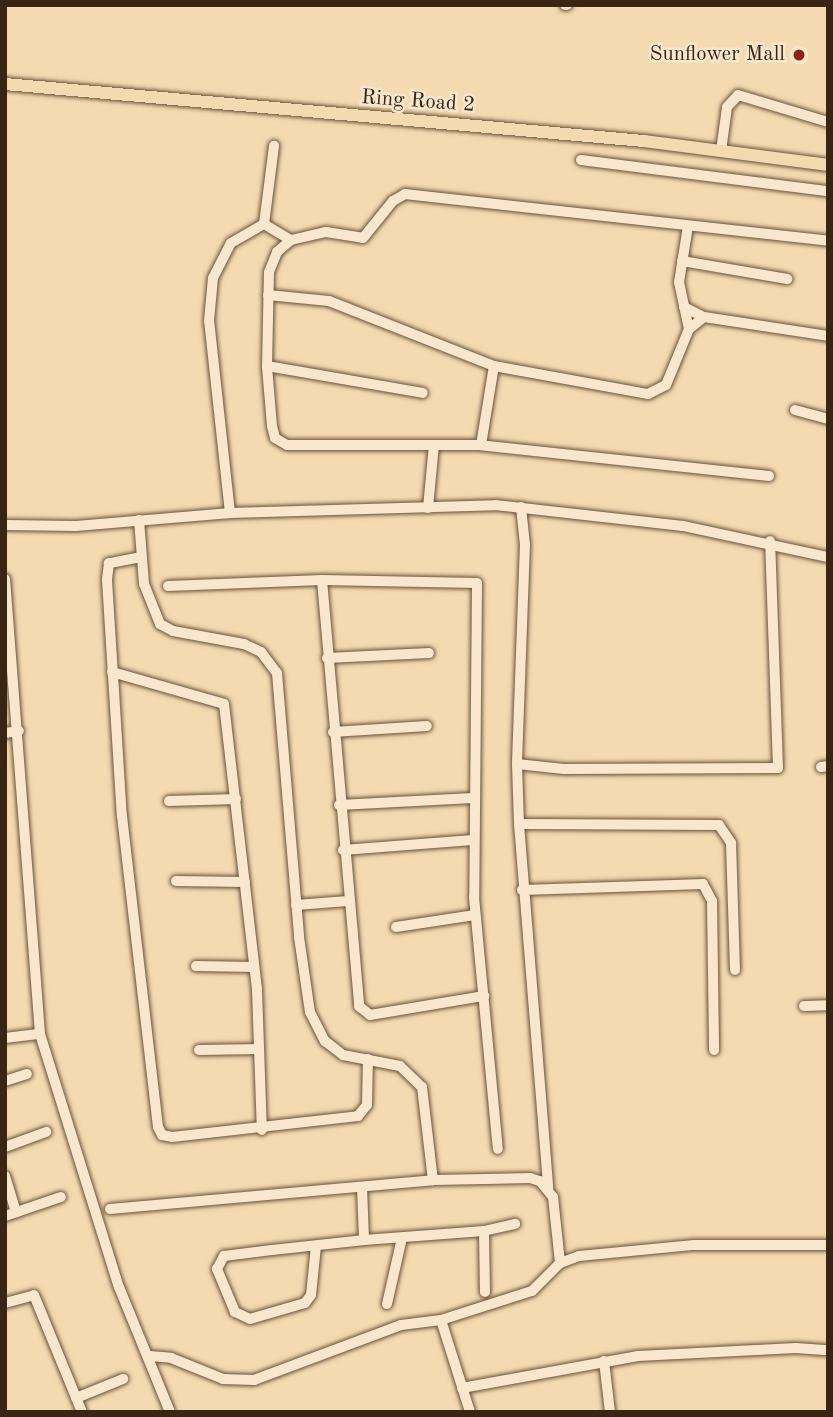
<!DOCTYPE html>
<html>
<head>
<meta charset="utf-8">
<style>
	body { margin:0 }
	#map { position:relative; width:833px; height:1417px; overflow:hidden; background:#f4dab0; font-family:"Old Standard TT",serif }
	div>[style] { position:absolute }
	.roads { filter:drop-shadow(0 0 2px #68523c) drop-shadow(0 0 2px #68523c) }
	.minor>* { height:10px; margin:-5px; padding:0 5px; transform-origin:5px; border-radius:5px; background:#f8e7cc }
	.major>* { height:12px; margin:-6px; padding:0 6px; transform-origin:6px; border-radius:6px; background:#f4dab0 }
	.dots>* { width:19px; height:19px; translate:-50% -50%; box-sizing:border-box; border:4px solid #f8e7cc; border-radius:50% }
	span { translate:-50% -50%; white-space:nowrap; text-align:center; line-height:1.15; -webkit-text-stroke:5px #f8e7cc; paint-order:stroke }
	.poi-label { font-size:21px; color:#3a2515 }
	.right { translate:-100% -50%; text-align:right }
	.street-label { font-size:21px; color:#3a2515 }
	.frame { position:absolute; inset:0; border:7px solid #3a2515; pointer-events:none }
</style>
</head>
<body>
<div id="map">
	<div class="roads">
		<div class="minor">
			<i style="left:565px;top:5px;width:2px"></i>
			<i style="left:721px;top:151px;width:44px;rotate:-82.2deg"></i>
			<i style="left:727px;top:107px;width:16px;rotate:-47deg"></i>
			<i style="left:738px;top:95px;width:94px;rotate:16.7deg"></i>
			<i style="left:581px;top:160px;width:249px;rotate:7.2deg"></i>
			<i style="left:264px;top:224px;width:31px;rotate:31deg"></i>
			<i style="left:688px;top:226px;width:57px;rotate:99.1deg"></i>
			<i style="left:679px;top:282px;width:48px;rotate:78deg"></i>
			<i style="left:682px;top:261px;width:107px;rotate:9.7deg"></i>
			<i style="left:268px;top:295px;width:61px;rotate:5.6deg"></i>
			<i style="left:329px;top:301px;width:177px;rotate:21.5deg"></i>
			<i style="left:494px;top:366px;width:157px;rotate:10.3deg"></i>
			<i style="left:648px;top:394px;width:20px;rotate:-27deg"></i>
			<i style="left:666px;top:385px;width:61px;rotate:-67.7deg"></i>
			<i style="left:689px;top:329px;width:19px;rotate:-39deg"></i>
			<i style="left:684px;top:307px;width:22px;rotate:27deg"></i>
			<i style="left:704px;top:317px;width:125px;rotate:8.7deg"></i>
			<i style="left:267px;top:366px;width:158px;rotate:9.8deg"></i>
			<i style="left:795px;top:410px;width:34px;rotate:15deg"></i>
			<i style="left:481px;top:445px;width:80px;rotate:-80.7deg"></i>
			<i style="left:769px;top:476px;width:290px;rotate:-173.9deg"></i>
			<i style="left:481px;top:445px;width:194px;rotate:180deg"></i>
			<i style="left:287px;top:445px;width:14px;rotate:-150deg"></i>
			<i style="left:275px;top:438px;width:12px;rotate:-104deg"></i>
			<i style="left:272px;top:426px;width:60px;rotate:-94.8deg"></i>
			<i style="left:267px;top:366px;width:94px;rotate:-88.8deg"></i>
			<i style="left:269px;top:272px;width:22px;rotate:-68deg"></i>
			<i style="left:277px;top:252px;width:18px;rotate:-41deg"></i>
			<i style="left:291px;top:240px;width:36px;rotate:-13deg"></i>
			<i style="left:326px;top:232px;width:37px;rotate:9deg"></i>
			<i style="left:363px;top:238px;width:48px;rotate:-51deg"></i>
			<i style="left:393px;top:201px;width:14px;rotate:-30deg"></i>
			<i style="left:405px;top:194px;width:426px;rotate:6.3deg"></i>
			<i style="left:521px;top:507px;width:37px;rotate:84deg"></i>
			<i style="left:525px;top:544px;width:220px;rotate:92.1deg"></i>
			<i style="left:517px;top:764px;width:60px;rotate:88.1deg"></i>
			<i style="left:519px;top:824px;width:365px;rotate:85.4deg"></i>
			<i style="left:428px;top:508px;width:63px;rotate:-84.6deg"></i>
			<i style="left:230px;top:513px;width:193px;rotate:-96.2deg"></i>
			<i style="left:209px;top:321px;width:43px;rotate:-84.7deg"></i>
			<i style="left:213px;top:278px;width:39px;rotate:-63deg"></i>
			<i style="left:231px;top:243px;width:38px;rotate:-30deg"></i>
			<i style="left:264px;top:224px;width:79px;rotate:-82.7deg"></i>
			<i style="left:139px;top:520px;width:64px;rotate:85.5deg"></i>
			<i style="left:144px;top:584px;width:43px;rotate:68.2deg"></i>
			<i style="left:160px;top:624px;width:15px;rotate:28deg"></i>
			<i style="left:173px;top:631px;width:72px;rotate:10.4deg"></i>
			<i style="left:244px;top:644px;width:19px;rotate:25deg"></i>
			<i style="left:261px;top:652px;width:26px;rotate:53deg"></i>
			<i style="left:277px;top:673px;width:265px;rotate:85.2deg"></i>
			<i style="left:299px;top:937px;width:76px;rotate:81.7deg"></i>
			<i style="left:310px;top:1012px;width:33px;rotate:63deg"></i>
			<i style="left:325px;top:1041px;width:23px;rotate:38deg"></i>
			<i style="left:343px;top:1055px;width:58px;rotate:10.9deg"></i>
			<i style="left:400px;top:1066px;width:30px;rotate:44deg"></i>
			<i style="left:422px;top:1087px;width:94px;rotate:83.3deg"></i>
			<i style="left:5px;top:525px;width:71px;rotate:0.8deg"></i>
			<i style="left:76px;top:526px;width:155px;rotate:-4.8deg"></i>
			<i style="left:230px;top:513px;width:265px;rotate:-1.7deg"></i>
			<i style="left:495px;top:505px;width:189px;rotate:6.4deg"></i>
			<i style="left:683px;top:526px;width:148px;rotate:12.1deg"></i>
			<i style="left:141px;top:557px;width:33px;rotate:169deg"></i>
			<i style="left:109px;top:563px;width:17px;rotate:97deg"></i>
			<i style="left:107px;top:580px;width:236px;rotate:86.4deg"></i>
			<i style="left:122px;top:816px;width:313px;rotate:83.4deg"></i>
			<i style="left:158px;top:1127px;width:9px;rotate:63deg"></i>
			<i style="left:162px;top:1135px;width:10px;rotate:11deg"></i>
			<i style="left:172px;top:1137px;width:187px;rotate:-6.4deg"></i>
			<i style="left:358px;top:1116px;width:14px;rotate:-51deg"></i>
			<i style="left:367px;top:1105px;width:46px;rotate:-88.8deg"></i>
			<i style="left:5px;top:579px;width:456px;rotate:85.6deg"></i>
			<i style="left:40px;top:1034px;width:265px;rotate:72.7deg"></i>
			<i style="left:119px;top:1287px;width:135px;rotate:67.8deg"></i>
			<i style="left:322px;top:580px;width:428px;rotate:85deg"></i>
			<i style="left:359px;top:1006px;width:14px;rotate:39deg"></i>
			<i style="left:370px;top:1015px;width:116px;rotate:-9.5deg"></i>
			<i style="left:168px;top:586px;width:154px;rotate:-2.2deg"></i>
			<i style="left:322px;top:580px;width:155px;rotate:1.1deg"></i>
			<i style="left:477px;top:583px;width:314px;rotate:90.5deg"></i>
			<i style="left:474px;top:897px;width:253px;rotate:84.6deg"></i>
			<i style="left:327px;top:658px;width:102px;rotate:-2.8deg"></i>
			<i style="left:112px;top:672px;width:116px;rotate:15.9deg"></i>
			<i style="left:224px;top:704px;width:288px;rotate:83.4deg"></i>
			<i style="left:257px;top:990px;width:140px;rotate:88deg"></i>
			<i style="left:333px;top:732px;width:94px;rotate:-3.7deg"></i>
			<i style="left:5px;top:733px;width:14px;rotate:-8deg"></i>
			<i style="left:517px;top:764px;width:47px;rotate:6.1deg"></i>
			<i style="left:564px;top:769px;width:214px;rotate:-0.3deg"></i>
			<i style="left:778px;top:768px;width:227px;rotate:-92deg"></i>
			<i style="left:821px;top:767px;width:7px;rotate:-8deg"></i>
			<i style="left:169px;top:801px;width:67px;rotate:-1.7deg"></i>
			<i style="left:339px;top:805px;width:134px;rotate:-3deg"></i>
			<i style="left:519px;top:824px;width:200px;rotate:0.3deg"></i>
			<i style="left:719px;top:825px;width:22px;rotate:56deg"></i>
			<i style="left:731px;top:843px;width:127px;rotate:88.2deg"></i>
			<i style="left:343px;top:850px;width:130px;rotate:-4.4deg"></i>
			<i style="left:176px;top:881px;width:69px;rotate:0.8deg"></i>
			<i style="left:522px;top:890px;width:181px;rotate:-1.9deg"></i>
			<i style="left:703px;top:884px;width:19px;rotate:62deg"></i>
			<i style="left:712px;top:901px;width:149px;rotate:89.2deg"></i>
			<i style="left:296px;top:905px;width:52px;rotate:-4.4deg"></i>
			<i style="left:396px;top:927px;width:80px;rotate:-8.6deg"></i>
			<i style="left:196px;top:966px;width:58px;rotate:1deg"></i>
			<i style="left:804px;top:1006px;width:24px;rotate:-2deg"></i>
			<i style="left:5px;top:1038px;width:35px;rotate:-7deg"></i>
			<i style="left:199px;top:1050px;width:60px;rotate:-1deg"></i>
			<i style="left:5px;top:1081px;width:23px;rotate:-18deg"></i>
			<i style="left:5px;top:1147px;width:44px;rotate:-20.1deg"></i>
			<i style="left:5px;top:1176px;width:38px;rotate:73deg"></i>
			<i style="left:362px;top:1187px;width:53px;rotate:87.8deg"></i>
			<i style="left:110px;top:1209px;width:324px;rotate:-5.1deg"></i>
			<i style="left:433px;top:1180px;width:97px;rotate:-1.2deg"></i>
			<i style="left:530px;top:1178px;width:10px;rotate:17deg"></i>
			<i style="left:540px;top:1181px;width:21px;rotate:51deg"></i>
			<i style="left:553px;top:1197px;width:66px;rotate:83.9deg"></i>
			<i style="left:5px;top:1216px;width:59px;rotate:-18.7deg"></i>
			<i style="left:484px;top:1231px;width:61px;rotate:89.1deg"></i>
			<i style="left:316px;top:1246px;width:49px;rotate:95.8deg"></i>
			<i style="left:311px;top:1295px;width:10px;rotate:127deg"></i>
			<i style="left:305px;top:1303px;width:57px;rotate:163.8deg"></i>
			<i style="left:250px;top:1319px;width:17px;rotate:-155deg"></i>
			<i style="left:235px;top:1312px;width:47px;rotate:-112.7deg"></i>
			<i style="left:217px;top:1269px;width:15px;rotate:-62deg"></i>
			<i style="left:224px;top:1256px;width:48px;rotate:-7.1deg"></i>
			<i style="left:272px;top:1250px;width:93px;rotate:-6.2deg"></i>
			<i style="left:364px;top:1240px;width:120px;rotate:-4.3deg"></i>
			<i style="left:484px;top:1231px;width:32px;rotate:-13deg"></i>
			<i style="left:5px;top:1303px;width:30px;rotate:-15deg"></i>
			<i style="left:34px;top:1295px;width:126px;rotate:67.7deg"></i>
			<i style="left:387px;top:1304px;width:68px;rotate:-77.2deg"></i>
			<i style="left:441px;top:1320px;width:96px;rotate:72.5deg"></i>
			<i style="left:150px;top:1356px;width:21px;rotate:5deg"></i>
			<i style="left:171px;top:1358px;width:56px;rotate:22deg"></i>
			<i style="left:223px;top:1379px;width:31px;rotate:2deg"></i>
			<i style="left:254px;top:1380px;width:157px;rotate:-20.5deg"></i>
			<i style="left:401px;top:1325px;width:40px;rotate:-7.1deg"></i>
			<i style="left:441px;top:1320px;width:96px;rotate:-17.7deg"></i>
			<i style="left:532px;top:1291px;width:40px;rotate:-45deg"></i>
			<i style="left:560px;top:1263px;width:20px;rotate:-20deg"></i>
			<i style="left:579px;top:1256px;width:116px;rotate:-5.5deg"></i>
			<i style="left:694px;top:1245px;width:134px"></i>
			<i style="left:604px;top:1361px;width:51px;rotate:83.3deg"></i>
			<i style="left:462px;top:1388px;width:179px;rotate:-10.3deg"></i>
			<i style="left:638px;top:1356px;width:158px;rotate:-2.9deg"></i>
			<i style="left:796px;top:1348px;width:32px;rotate:4deg"></i>
			<i style="left:76px;top:1398px;width:51px;rotate:-22deg"></i>
		</div>
		<div class="major">
			<i style="left:5px;top:84px;width:642px;rotate:5.1deg"></i>
			<i style="left:644px;top:141px;width:186px;rotate:7.4deg"></i>
		</div>
	</div>
	<div class="dots">
		<i style="left:799px;top:55px;background:#8f2418"></i>
	</div>
	<div class="poi-label">
		<span class="right" style="left:785px;top:55px">Sunflower Mall</span>
	</div>
	<div class="street-label">
		<span style="left:418px;top:102px;rotate:4deg">Ring Road 2</span>
	</div>
	<div class="frame"></div>
</div>
</body>
</html>
